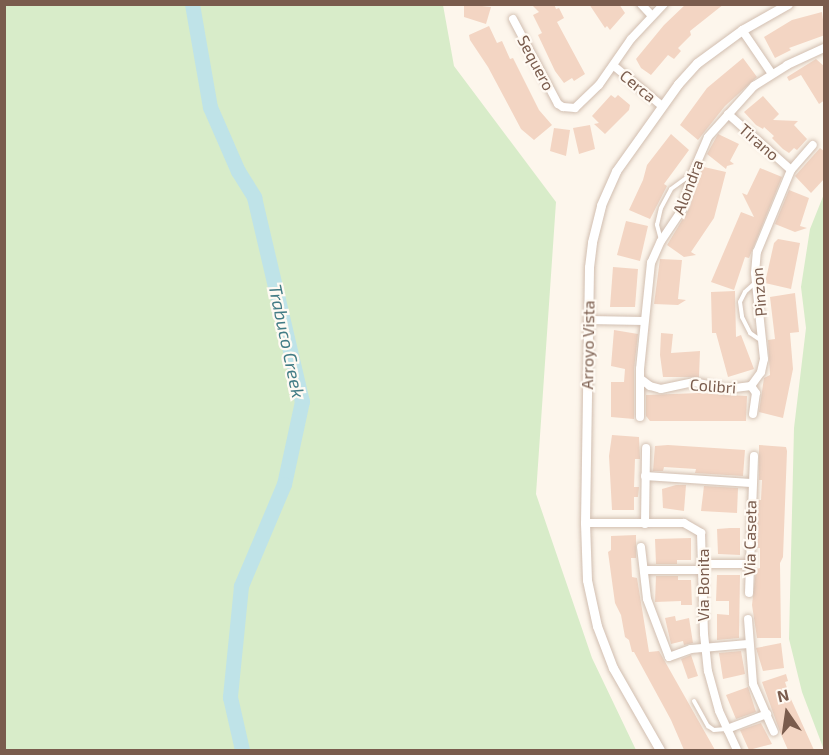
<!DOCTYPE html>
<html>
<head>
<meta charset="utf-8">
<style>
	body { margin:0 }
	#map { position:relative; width:829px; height:755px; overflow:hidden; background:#fdf6ec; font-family:"Exo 2",sans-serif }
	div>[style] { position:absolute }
	.green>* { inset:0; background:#d8ecc9 }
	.river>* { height:15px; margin:-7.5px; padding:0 7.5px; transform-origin:7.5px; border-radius:7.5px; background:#bfe3e8 }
	.building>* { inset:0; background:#f3d5c3 }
	.roads { filter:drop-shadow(0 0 2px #d1beb0) drop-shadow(0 0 2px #d1beb0) }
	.service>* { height:4px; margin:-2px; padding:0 2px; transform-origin:2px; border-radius:2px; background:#fff }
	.minor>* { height:8px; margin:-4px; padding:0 4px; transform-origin:4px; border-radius:4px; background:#fff }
	.tertiary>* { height:9px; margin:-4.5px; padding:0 4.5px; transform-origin:4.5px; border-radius:4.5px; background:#fff }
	span { translate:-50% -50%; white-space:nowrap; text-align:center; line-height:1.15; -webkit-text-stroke:4.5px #fffaf3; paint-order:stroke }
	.street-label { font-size:16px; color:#7a5c4d }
	.water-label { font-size:18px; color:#437c86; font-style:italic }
	.frame { position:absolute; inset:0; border:6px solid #7a5c4d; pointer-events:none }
	.north { position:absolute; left:757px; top:683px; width:60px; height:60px; -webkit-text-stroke:4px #fffaf3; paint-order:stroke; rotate:347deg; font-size:16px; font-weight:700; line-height:24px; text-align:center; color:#7a5c4d }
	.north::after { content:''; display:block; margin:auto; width:21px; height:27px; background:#7a5c4d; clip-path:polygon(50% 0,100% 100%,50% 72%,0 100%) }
</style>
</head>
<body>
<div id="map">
	<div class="green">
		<i style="clip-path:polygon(4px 5px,443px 5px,454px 66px,556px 202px,536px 494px,592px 658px,636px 750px,5px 750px)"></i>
		<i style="clip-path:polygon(824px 194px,824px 750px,802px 692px,789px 639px,794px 428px,806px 328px,801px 287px,810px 229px)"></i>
	</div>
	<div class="river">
		<i style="left:192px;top:4px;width:105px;rotate:80.1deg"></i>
		<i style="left:210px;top:107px;width:70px;rotate:66.4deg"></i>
		<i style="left:238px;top:171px;width:31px;rotate:58deg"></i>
		<i style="left:254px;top:197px;width:210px;rotate:76.8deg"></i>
		<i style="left:302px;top:401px;width:85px;rotate:102.2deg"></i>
		<i style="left:284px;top:484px;width:111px;rotate:112.9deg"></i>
		<i style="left:241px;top:586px;width:112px;rotate:95.7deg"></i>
		<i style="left:230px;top:697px;width:54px;rotate:77.2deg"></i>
	</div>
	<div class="building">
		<i style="clip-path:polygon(464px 4px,491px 7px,486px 24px,464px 17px)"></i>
		<i style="clip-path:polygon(531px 4px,554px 4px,556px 9px,559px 8px,564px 18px,557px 22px,585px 74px,574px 81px,572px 78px,564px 83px,555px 71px,538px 35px,542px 33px,533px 15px,539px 12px)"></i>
		<i style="clip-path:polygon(589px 4px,619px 4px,625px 13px,610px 30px,607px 26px,605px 28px)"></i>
		<i style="clip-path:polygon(686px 4px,724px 4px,690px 31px,691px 35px,678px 48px,681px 51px,674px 59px,668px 55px,651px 75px,641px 68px,636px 59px,664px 25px)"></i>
		<i style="clip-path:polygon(822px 12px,825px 35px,789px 48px,791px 50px,775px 58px,764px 37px,792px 20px)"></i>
		<i style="clip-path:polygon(489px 26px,497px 43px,502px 41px,510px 59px,513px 58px,539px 110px,552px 125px,534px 140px,521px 129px,488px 67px,470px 40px,469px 35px)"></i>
		<i style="clip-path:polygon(743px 58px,757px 77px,725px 106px,698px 140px,680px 125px,707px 88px)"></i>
		<i style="clip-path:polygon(816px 59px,825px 67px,825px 100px,819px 104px,801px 75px,789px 81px,787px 77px)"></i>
		<i style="clip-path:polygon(611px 95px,615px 98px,618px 95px,630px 105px,629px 110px,605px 134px,594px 124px,599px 123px,592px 116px)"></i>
		<i style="clip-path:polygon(763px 96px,779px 114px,773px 120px,798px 121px,794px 125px,807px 139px,797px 150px,794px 148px,789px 153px,783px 149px,772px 138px,774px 136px,764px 127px,763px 129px,756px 125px,744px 112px)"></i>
		<i style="clip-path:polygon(590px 125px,595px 149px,579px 154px,573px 128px)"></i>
		<i style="clip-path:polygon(554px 128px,570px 130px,566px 156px,550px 151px)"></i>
		<i style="clip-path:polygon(671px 134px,689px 150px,664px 184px,667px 186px,650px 219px,629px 210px,643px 180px,647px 165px)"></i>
		<i style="clip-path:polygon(718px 134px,739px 144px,730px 161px,734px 164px,727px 166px,726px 169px,707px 154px)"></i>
		<i style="clip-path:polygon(820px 148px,825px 152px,825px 178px,811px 193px,795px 176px)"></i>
		<i style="clip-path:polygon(704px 167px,726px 172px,714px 218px,691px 252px,696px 255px,684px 257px,667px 245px,690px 207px,699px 174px)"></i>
		<i style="clip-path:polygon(760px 168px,782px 177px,749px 258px,745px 257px,734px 290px,711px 282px,741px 212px,754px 217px,742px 193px,747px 195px)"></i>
		<i style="clip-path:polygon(789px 190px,809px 198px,800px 226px,807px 228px,795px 232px,775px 224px)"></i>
		<i style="clip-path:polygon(626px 221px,648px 226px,640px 261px,617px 255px)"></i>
		<i style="clip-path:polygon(778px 239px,800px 243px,791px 289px,765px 283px,774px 243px)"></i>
		<i style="clip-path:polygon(660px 259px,682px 260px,678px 299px,686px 300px,678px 305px,654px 304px)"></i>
		<i style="clip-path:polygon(613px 267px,638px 269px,635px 307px,610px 307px)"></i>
		<i style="clip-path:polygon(735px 291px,736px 337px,741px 335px,754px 369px,728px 377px,716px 333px,712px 333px,711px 292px)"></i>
		<i style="clip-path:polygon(795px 293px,799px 332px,790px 333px,793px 369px,783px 418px,759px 412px,764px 378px,770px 375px,768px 340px,775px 339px,770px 297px)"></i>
		<i style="clip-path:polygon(614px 330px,638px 334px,634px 369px,634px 419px,611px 417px,611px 382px,624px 382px,625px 369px,611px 366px)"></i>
		<i style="clip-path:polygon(661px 333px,673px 334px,671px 353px,700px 351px,699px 377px,663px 377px,660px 355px)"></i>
		<i style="clip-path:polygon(699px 393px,747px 396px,746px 421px,650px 421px,646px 416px,646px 395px)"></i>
		<i style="clip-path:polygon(612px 435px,639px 437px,640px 459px,635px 459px,634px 487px,639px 487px,638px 497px,634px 497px,634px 510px,612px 510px,609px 456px)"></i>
		<i style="clip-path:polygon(668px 445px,745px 450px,743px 476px,695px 473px,696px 469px,664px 467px,663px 471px,653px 471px,655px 446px)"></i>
		<i style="clip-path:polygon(759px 445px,786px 447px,787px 451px,783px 557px,780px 563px,781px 638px,757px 638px,752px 605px,756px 569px,760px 568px,760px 548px,757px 548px,758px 500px,761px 500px,762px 480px,759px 480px)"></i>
		<i style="clip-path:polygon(676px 485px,686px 485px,684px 511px,663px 508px,662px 489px)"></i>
		<i style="clip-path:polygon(704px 486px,738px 488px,737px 513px,701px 511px)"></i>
		<i style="clip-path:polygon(730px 528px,740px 528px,740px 555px,718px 554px,717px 529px)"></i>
		<i style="clip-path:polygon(636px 535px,636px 558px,631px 558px,632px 577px,637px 578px,649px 652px,659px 651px,715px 750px,684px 750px,671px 720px,634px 652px,632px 652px,629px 640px,625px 637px,621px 615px,615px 603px,608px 552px,611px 550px,611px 536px)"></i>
		<i style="clip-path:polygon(691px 538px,691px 560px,677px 560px,677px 564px,656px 564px,655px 539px)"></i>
		<i style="clip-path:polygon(717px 575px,740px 575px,739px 638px,717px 640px,717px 614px,729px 615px,729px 601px,716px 601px)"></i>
		<i style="clip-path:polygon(656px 576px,678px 576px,678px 580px,691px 580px,692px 605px,681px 605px,681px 601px,655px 602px)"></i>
		<i style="clip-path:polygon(675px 616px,676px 621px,689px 618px,693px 643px,684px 645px,683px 641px,671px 644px,665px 618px)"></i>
		<i style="clip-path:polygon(781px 643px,784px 668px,763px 671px,756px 648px)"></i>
		<i style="clip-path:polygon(741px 651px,745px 674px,723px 679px,719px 653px)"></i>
		<i style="clip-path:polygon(691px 655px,698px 676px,688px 679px,681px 659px)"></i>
		<i style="clip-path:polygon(786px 674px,788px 681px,785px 682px,790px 697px,814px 750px,788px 750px,780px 732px,762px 682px)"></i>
		<i style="clip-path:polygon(748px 687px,756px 712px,736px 719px,726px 695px)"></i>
		<i style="clip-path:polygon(761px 723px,772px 744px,749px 750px,740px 730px)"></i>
	</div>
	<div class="roads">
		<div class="service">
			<i style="left:661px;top:240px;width:16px;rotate:-105deg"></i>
			<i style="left:657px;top:225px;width:17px;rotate:-77deg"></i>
			<i style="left:661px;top:208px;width:21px;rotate:-62deg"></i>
			<i style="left:671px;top:189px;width:22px;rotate:-36deg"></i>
			<i style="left:756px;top:282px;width:15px;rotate:138deg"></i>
			<i style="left:745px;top:292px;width:11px;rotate:117deg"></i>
			<i style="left:740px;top:302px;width:15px;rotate:82deg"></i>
			<i style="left:742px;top:317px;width:18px;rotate:63deg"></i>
			<i style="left:750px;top:333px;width:14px;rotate:34deg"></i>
			<i style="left:694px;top:701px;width:29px;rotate:61deg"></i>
			<i style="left:708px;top:726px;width:7px;rotate:34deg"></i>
			<i style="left:714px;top:730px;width:12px;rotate:-5deg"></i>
		</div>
		<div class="minor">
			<i style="left:641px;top:4px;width:16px;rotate:47deg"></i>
			<i style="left:513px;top:19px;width:96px;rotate:62.1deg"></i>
			<i style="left:558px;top:104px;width:6px;rotate:31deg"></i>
			<i style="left:563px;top:107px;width:12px;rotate:5deg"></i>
			<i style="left:575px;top:108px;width:33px;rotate:-44deg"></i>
			<i style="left:599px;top:85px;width:56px;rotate:-55.2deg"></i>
			<i style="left:631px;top:39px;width:48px;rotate:-46.7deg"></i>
			<i style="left:742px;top:30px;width:53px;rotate:55.7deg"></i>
			<i style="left:614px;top:66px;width:62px;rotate:39.8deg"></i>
			<i style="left:728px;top:114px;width:84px;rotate:41.6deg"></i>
			<i style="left:588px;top:320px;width:56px;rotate:1deg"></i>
			<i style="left:642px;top:380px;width:10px;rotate:37deg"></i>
			<i style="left:650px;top:386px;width:11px;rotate:15deg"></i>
			<i style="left:661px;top:389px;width:34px;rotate:-12deg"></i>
			<i style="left:694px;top:382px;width:34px;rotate:12deg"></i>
			<i style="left:727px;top:389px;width:24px;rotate:-7deg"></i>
			<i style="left:753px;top:414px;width:21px;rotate:-82deg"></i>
			<i style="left:756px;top:393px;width:9px;rotate:-126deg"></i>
			<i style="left:751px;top:386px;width:17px;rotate:-54deg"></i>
			<i style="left:761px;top:372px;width:13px;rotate:-77deg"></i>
			<i style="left:764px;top:359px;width:86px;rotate:-96deg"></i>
			<i style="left:755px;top:273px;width:21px;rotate:-85deg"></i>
			<i style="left:757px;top:252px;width:89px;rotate:-67.5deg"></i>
			<i style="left:791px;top:170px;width:33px;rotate:-49deg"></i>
			<i style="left:640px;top:417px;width:48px;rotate:-90deg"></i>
			<i style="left:640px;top:369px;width:107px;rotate:-84.1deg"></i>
			<i style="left:651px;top:263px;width:24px;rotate:-66deg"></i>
			<i style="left:661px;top:241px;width:37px;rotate:-56deg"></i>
			<i style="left:682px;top:210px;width:37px;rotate:-74deg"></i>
			<i style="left:692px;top:174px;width:40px;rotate:-66.6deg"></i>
			<i style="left:708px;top:137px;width:69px;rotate:-48deg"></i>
			<i style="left:754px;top:86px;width:39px;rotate:-32deg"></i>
			<i style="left:787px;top:65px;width:41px;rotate:-24.7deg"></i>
			<i style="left:645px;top:476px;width:106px;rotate:3.8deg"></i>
			<i style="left:585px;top:523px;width:99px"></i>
			<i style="left:684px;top:523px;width:20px;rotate:30deg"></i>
			<i style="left:701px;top:533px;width:101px;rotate:88.3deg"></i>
			<i style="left:704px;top:634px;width:37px;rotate:84deg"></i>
			<i style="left:708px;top:671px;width:41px;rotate:74.6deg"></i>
			<i style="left:719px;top:711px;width:43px;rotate:65.2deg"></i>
			<i style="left:645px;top:524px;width:76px;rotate:-89.2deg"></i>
			<i style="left:641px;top:547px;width:52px;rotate:83.4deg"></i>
			<i style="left:647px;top:599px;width:62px;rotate:69.2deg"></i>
			<i style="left:669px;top:657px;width:23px;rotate:-20deg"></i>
			<i style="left:691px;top:649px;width:57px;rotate:-5deg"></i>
			<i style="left:704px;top:564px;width:46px"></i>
			<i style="left:644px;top:570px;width:60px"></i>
			<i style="left:749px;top:593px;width:137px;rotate:-87.9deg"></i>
			<i style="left:748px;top:619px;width:65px;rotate:85.6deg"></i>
			<i style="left:753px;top:684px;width:52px;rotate:66.4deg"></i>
			<i style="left:727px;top:729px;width:43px;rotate:-20.6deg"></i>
		</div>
		<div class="tertiary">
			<i style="left:660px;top:750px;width:95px;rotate:-119.8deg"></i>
			<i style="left:613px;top:668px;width:45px;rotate:-110.9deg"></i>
			<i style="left:597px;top:626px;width:47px;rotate:-102.3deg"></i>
			<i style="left:587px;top:580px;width:57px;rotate:-92deg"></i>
			<i style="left:585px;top:523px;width:256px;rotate:-89.1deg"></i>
			<i style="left:589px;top:267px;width:25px;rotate:-83deg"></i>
			<i style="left:592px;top:242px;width:38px;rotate:-76deg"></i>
			<i style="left:601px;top:205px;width:37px;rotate:-66deg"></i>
			<i style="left:616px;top:171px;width:107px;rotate:-54.5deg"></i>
			<i style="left:678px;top:84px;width:28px;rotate:-48deg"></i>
			<i style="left:697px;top:63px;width:56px;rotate:-36.3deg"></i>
			<i style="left:742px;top:30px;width:53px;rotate:-29.5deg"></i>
		</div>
	</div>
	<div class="street-label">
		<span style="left:536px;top:63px;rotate:62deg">Sequero</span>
		<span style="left:638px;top:86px;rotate:39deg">Cerca</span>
		<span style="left:759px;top:142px;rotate:41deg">Tirano</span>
		<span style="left:688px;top:187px;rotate:-69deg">Alondra</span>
		<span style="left:759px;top:292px;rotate:-95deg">Pinzon</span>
		<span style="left:588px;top:345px;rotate:-89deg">Arroyo Vista</span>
		<span style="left:713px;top:386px;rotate:4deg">Colibri</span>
		<span style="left:750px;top:538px;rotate:-89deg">Via Caseta</span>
		<span style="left:703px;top:585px;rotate:-90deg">Via Bonita</span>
	</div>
	<div class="water-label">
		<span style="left:287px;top:341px;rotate:78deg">Trabuco Creek</span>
	</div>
	<div class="frame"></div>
	<div class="north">N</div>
</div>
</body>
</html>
